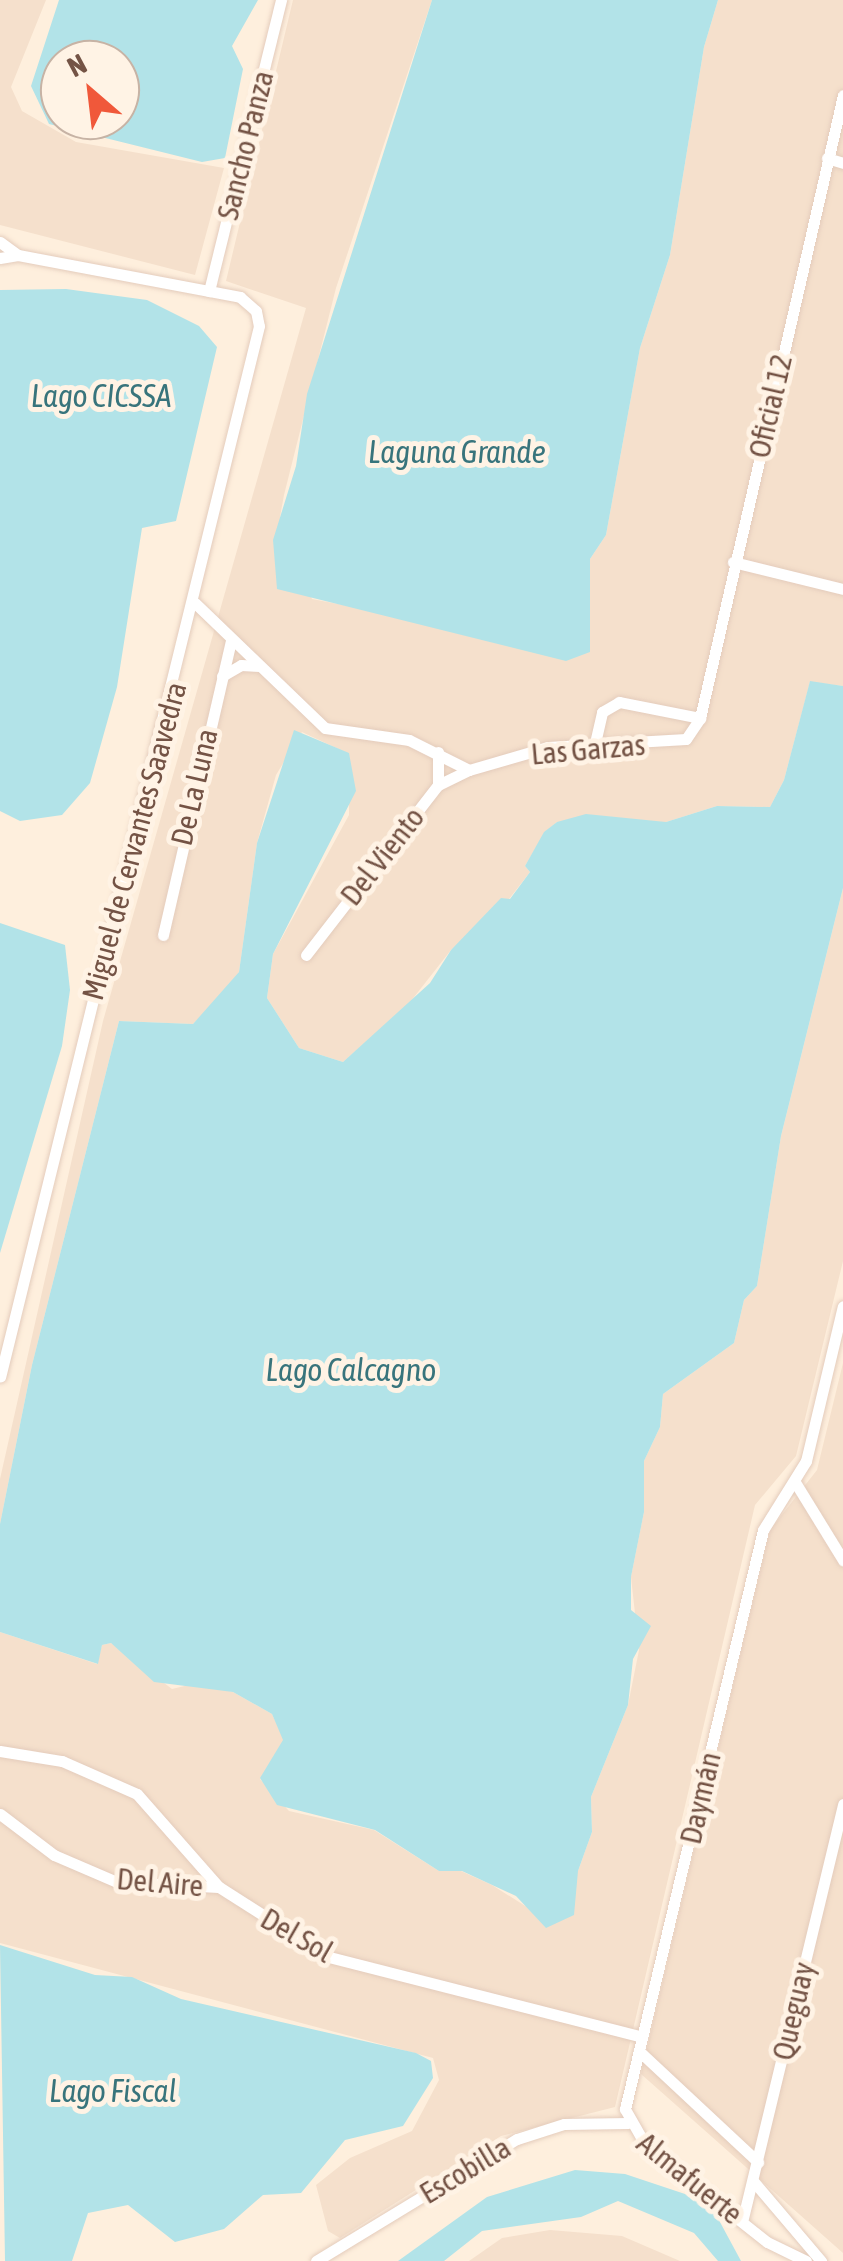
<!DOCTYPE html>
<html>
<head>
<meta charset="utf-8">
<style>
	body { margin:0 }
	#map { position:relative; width:843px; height:2261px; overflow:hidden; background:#feefdd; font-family:"Asap Condensed",sans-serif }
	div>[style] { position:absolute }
	.residential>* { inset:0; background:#f5e0cc }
	.water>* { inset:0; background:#b2e3e8 }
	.roads { filter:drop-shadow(0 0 2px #e4ccbc) drop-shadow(0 0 2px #e4ccbc) }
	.minor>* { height:11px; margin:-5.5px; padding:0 5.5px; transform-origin:5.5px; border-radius:5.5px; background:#fff }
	span { translate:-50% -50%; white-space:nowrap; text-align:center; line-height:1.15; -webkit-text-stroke:10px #fff3e5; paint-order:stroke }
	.street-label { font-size:30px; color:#745345 }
	.water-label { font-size:32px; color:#38747c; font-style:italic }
	.north { position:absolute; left:40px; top:40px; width:100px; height:100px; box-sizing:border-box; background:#fff3e5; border:2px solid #c7b3a5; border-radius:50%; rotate:332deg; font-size:28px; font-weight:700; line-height:40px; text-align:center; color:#745345 }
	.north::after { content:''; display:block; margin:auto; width:35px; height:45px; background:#f0583a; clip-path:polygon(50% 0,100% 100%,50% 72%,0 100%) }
</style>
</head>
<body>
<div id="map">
	<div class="residential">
		<i style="clip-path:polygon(0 0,46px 0,11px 87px,22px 111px,76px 142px,224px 168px,195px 275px,0 225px)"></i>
		<i style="clip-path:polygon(293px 0,432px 0,336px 288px,284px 495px,280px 517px,312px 599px,590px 652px,590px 559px,606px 535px,640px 348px,670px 255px,704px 47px,718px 0,843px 0,843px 686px,810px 682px,784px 780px,770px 807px,717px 806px,666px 822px,557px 822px,545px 832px,525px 866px,530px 872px,509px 899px,451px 950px,407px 1006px,343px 1062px,299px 1048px,267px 998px,273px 954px,349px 815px,349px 754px,302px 732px,276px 775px,257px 843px,239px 972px,229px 988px,193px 1024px,119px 1021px,32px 1365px,0 1524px,0 1479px,103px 1021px,306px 308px,226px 281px)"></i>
		<i style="clip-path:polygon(843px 888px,843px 1261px,796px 1456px,755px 1505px,615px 2107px,501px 2136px,340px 2238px,328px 2231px,316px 2185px,350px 2158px,412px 2131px,439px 2080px,433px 2058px,0 1943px,0 1632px,97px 1664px,102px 1645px,111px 1643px,172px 1689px,197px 1683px,233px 1692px,272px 1714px,284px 1740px,260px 1779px,289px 1811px,374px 1830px,439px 1871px,461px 1871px,492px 1885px,541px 1916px,578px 1871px,592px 1832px,591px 1797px,628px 1705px,639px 1650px,631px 1577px,644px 1512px,644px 1461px,660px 1427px,663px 1394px,734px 1343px,744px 1300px,757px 1286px,781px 1136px)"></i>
		<i style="clip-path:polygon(843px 1363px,843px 2253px,641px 2074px,770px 1530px,817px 1470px)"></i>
		<i style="clip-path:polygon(550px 2230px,622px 2236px,680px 2261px,469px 2261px,502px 2238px)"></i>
	</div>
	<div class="water">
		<i style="clip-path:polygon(evenodd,59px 0,258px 0,232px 46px,243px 69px,225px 158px,202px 162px,49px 124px,31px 86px,59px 0,60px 60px,120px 60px,120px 120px,60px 120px,60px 60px)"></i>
		<i style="clip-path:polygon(432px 0,718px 0,704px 47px,670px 255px,640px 348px,606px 535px,590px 559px,590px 652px,566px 661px,277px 589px,273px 540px,296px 466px,307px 394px)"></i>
		<i style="clip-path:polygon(66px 289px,147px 300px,199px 326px,217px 347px,176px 521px,142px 528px,117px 687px,90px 783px,62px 815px,20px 821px,0 811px,0 290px)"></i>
		<i style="clip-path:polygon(810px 681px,843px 686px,843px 888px,781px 1136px,757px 1286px,744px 1300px,734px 1343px,663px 1394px,660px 1427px,644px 1461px,644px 1512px,631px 1577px,631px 1610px,651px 1626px,633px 1659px,628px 1705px,591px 1797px,592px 1832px,578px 1871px,574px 1915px,546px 1928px,516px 1896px,462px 1871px,439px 1871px,375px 1830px,277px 1805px,260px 1778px,283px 1740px,272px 1714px,233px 1692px,154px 1682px,111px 1643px,102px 1645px,98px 1664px,0 1632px,0 1524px,32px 1365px,119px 1021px,193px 1024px,239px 972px,257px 843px,294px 730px,349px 753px,356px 791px,273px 954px,267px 998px,299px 1048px,343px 1062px,430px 983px,451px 950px,501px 898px,510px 899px,530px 872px,525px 866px,544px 832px,557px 822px,586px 814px,666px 822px,717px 806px,770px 807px,784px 780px)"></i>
		<i style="clip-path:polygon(0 923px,65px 945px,70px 990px,62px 1046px,0 1253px)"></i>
		<i style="clip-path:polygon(0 1945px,95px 1975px,132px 1977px,181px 1999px,416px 2053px,431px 2061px,433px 2078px,403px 2126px,345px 2140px,301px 2193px,263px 2195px,224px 2229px,175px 2242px,128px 2205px,88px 2213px,72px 2261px,5px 2261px)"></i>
		<i style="clip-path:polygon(575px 2170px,625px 2174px,691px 2196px,714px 2211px,741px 2261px,718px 2261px,694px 2233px,618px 2201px,581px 2217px,482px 2231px,444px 2261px,398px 2261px,487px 2197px)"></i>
	</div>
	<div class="roads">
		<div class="minor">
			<i style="left:827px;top:158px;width:17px;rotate:17deg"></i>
			<i style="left:0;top:242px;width:22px;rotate:36deg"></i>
			<i style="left:0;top:258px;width:18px;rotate:-9deg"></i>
			<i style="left:18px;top:255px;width:226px;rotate:10.7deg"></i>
			<i style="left:240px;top:297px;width:21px;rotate:41deg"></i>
			<i style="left:256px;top:311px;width:15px;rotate:79deg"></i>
			<i style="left:259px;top:326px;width:1082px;rotate:103.84deg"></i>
			<i style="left:209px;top:291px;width:300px;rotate:-76.1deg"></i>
			<i style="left:733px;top:562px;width:113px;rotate:13.8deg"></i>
			<i style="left:195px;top:603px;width:180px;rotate:43.9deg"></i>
			<i style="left:325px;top:728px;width:85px;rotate:8.1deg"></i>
			<i style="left:409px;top:740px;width:67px;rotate:26.6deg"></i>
			<i style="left:469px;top:770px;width:82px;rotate:-16.2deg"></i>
			<i style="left:548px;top:747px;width:138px;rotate:-3.3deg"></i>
			<i style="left:686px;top:739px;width:25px;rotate:-56deg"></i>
			<i style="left:700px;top:718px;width:639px;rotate:-77.07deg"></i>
			<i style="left:222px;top:676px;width:22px;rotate:-30deg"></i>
			<i style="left:241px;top:665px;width:18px;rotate:3deg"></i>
			<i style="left:595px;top:743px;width:32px;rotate:-77deg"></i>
			<i style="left:602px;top:712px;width:20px;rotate:-30deg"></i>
			<i style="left:619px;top:702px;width:83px;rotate:11.2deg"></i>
			<i style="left:438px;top:785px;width:34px;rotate:-26deg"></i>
			<i style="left:163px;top:935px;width:303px;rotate:-77deg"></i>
			<i style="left:306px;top:955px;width:215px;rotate:-52.2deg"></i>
			<i style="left:438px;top:785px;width:33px;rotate:-90deg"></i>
			<i style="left:795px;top:1482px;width:92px;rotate:58.4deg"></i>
			<i style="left:0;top:1751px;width:63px;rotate:9.2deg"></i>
			<i style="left:62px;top:1761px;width:82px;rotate:23.7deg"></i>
			<i style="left:137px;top:1794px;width:124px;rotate:48.6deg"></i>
			<i style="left:219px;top:1887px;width:130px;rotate:32.5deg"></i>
			<i style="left:329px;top:1957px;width:323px;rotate:14.3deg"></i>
			<i style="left:0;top:1814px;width:68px;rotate:37.2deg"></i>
			<i style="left:54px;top:1855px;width:69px;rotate:23.2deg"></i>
			<i style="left:117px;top:1882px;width:102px;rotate:2.8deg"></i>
			<i style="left:639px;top:2051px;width:163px;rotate:43deg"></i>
			<i style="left:754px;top:2182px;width:104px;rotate:49.7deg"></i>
			<i style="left:743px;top:2218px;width:426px;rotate:-76.4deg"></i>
			<i style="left:316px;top:2261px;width:235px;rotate:-31.3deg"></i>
			<i style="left:517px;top:2139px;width:49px;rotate:-17.7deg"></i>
			<i style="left:564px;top:2124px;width:64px;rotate:-0.9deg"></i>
			<i style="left:806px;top:2261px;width:43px;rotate:-154deg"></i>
			<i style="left:767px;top:2242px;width:154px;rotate:-141.6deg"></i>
			<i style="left:646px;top:2146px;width:43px;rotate:-119.6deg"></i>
			<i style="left:625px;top:2109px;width:595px;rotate:-76.59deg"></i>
			<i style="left:763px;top:1530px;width:81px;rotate:-58.1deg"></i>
			<i style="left:806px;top:1461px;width:159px;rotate:-76.6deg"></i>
		</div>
	</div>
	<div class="street-label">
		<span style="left:245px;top:145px;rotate:-76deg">Sancho Panza</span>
		<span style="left:770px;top:406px;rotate:-77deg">Oficial 12</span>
		<span style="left:588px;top:749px;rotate:-5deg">Las Garzas</span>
		<span style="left:194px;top:787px;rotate:-77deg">De La Luna</span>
		<span style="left:134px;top:841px;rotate:-75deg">Miguel de Cervantes Saavedra</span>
		<span style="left:382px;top:856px;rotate:-52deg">Del Viento</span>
		<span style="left:700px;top:1798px;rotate:-77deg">Daymán</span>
		<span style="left:160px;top:1882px;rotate:5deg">Del Aire</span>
		<span style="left:297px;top:1935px;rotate:30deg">Del Sol</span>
		<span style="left:793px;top:2011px;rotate:-77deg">Queguay</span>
		<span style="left:465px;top:2170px;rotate:-31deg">Escobilla</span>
		<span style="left:690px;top:2178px;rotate:39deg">Almafuerte</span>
	</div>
	<div class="water-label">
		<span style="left:101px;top:396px">Lago CICSSA</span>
		<span style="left:457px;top:452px">Laguna Grande</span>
		<span style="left:351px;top:1370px">Lago Calcagno</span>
		<span style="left:113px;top:2091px">Lago Fiscal</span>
	</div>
	<div class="north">N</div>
</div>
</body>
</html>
